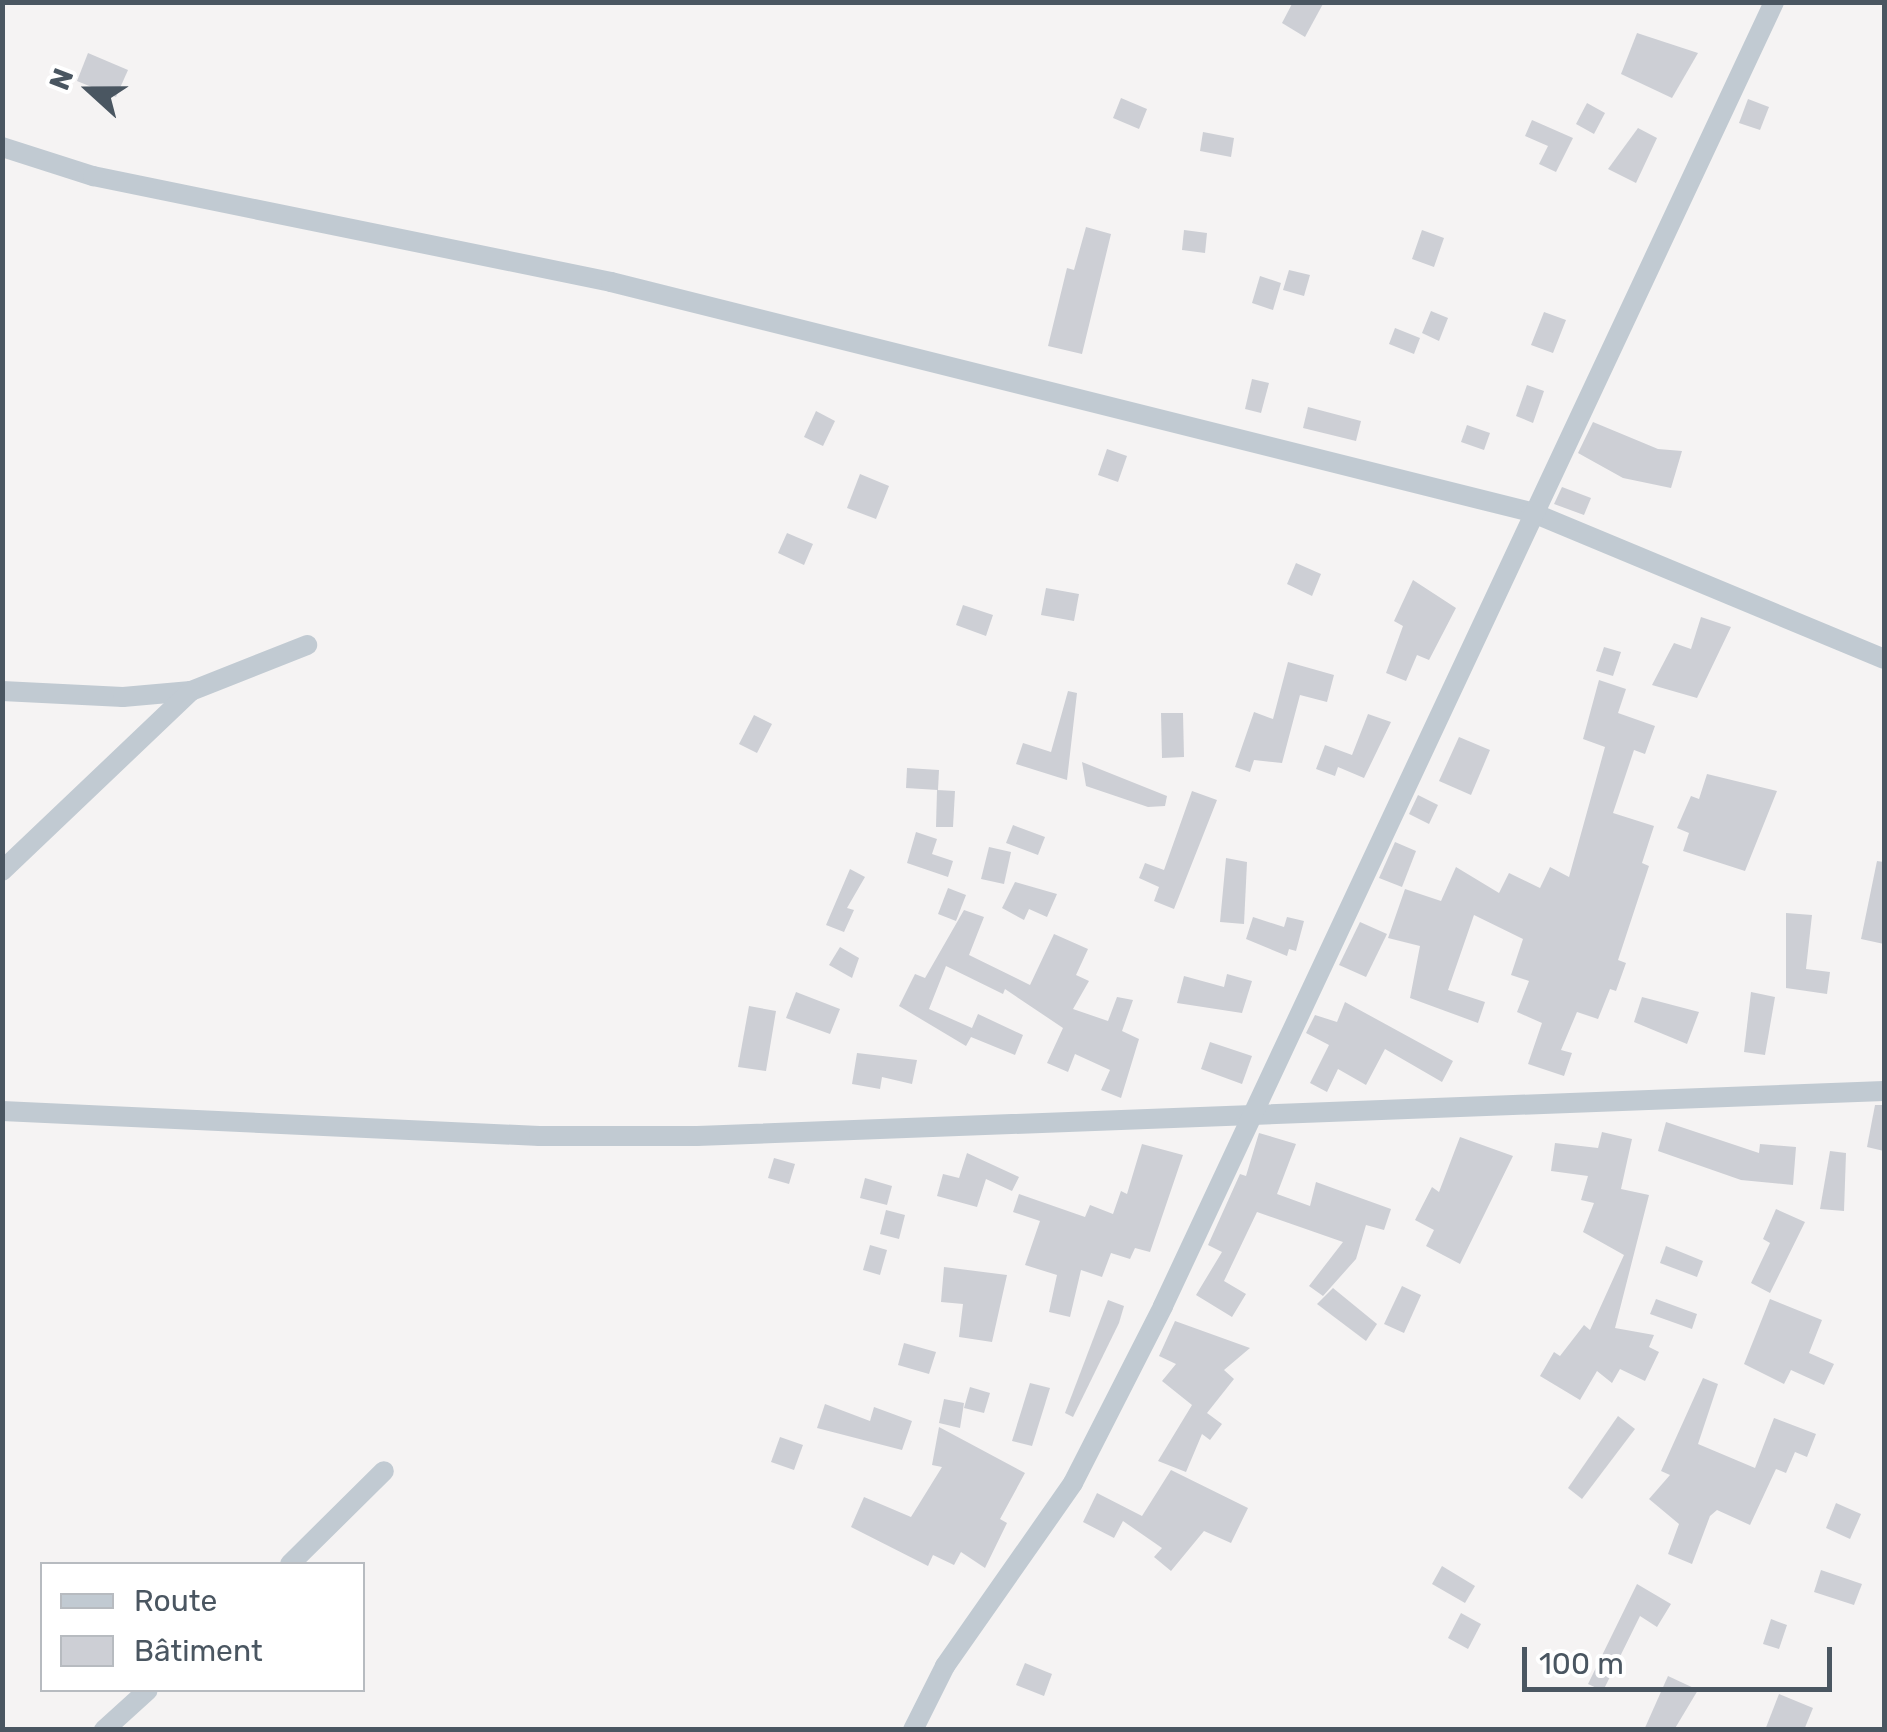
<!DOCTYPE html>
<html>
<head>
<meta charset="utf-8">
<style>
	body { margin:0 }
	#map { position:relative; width:1887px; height:1732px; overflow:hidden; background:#f5f3f3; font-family:Rubik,sans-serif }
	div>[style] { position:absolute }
	.building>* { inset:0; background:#cdcfd5 }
	.street>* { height:20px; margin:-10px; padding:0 10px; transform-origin:10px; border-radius:10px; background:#c1cad2 }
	span { translate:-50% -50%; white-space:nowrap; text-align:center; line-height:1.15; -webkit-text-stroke:8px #fff; paint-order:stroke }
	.frame { position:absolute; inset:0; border:5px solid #4a5661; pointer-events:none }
	.legend { position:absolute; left:40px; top:1562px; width:325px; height:130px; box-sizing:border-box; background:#fff; border:2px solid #b7bbc0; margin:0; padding:12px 18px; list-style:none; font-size:30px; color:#4a5661 }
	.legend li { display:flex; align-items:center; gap:20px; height:50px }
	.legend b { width:50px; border:2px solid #b7bbc0 }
	.north { position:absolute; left:40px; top:40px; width:100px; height:100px; -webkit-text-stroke:8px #fff; paint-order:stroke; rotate:291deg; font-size:28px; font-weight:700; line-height:40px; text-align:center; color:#4a5661 }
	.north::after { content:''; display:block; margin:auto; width:35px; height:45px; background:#4a5661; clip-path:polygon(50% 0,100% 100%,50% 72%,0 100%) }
	.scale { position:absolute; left:1522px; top:1647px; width:310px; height:45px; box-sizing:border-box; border:5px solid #4a5661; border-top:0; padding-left:12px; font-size:30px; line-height:35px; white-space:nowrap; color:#4a5661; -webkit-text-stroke:8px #fff; paint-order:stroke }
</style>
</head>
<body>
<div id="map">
	<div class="building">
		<i style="clip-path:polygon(1293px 2px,1324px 2px,1305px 37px,1282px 23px)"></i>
		<i style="clip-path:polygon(1637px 33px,1698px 53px,1672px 98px,1621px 74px)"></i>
		<i style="clip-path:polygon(88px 53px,128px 70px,116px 97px,77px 81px)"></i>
		<i style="clip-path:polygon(1121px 98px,1147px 109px,1139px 129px,1113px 118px)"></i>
		<i style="clip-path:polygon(1748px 99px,1769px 107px,1760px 130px,1739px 123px)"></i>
		<i style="clip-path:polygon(1587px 103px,1605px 113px,1594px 134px,1576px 124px)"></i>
		<i style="clip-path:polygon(1532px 120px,1573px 138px,1556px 172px,1539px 164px,1548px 146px,1525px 136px)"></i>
		<i style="clip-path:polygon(1638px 128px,1657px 138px,1636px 183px,1608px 169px)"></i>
		<i style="clip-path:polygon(1203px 132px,1234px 138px,1231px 157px,1200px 151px)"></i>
		<i style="clip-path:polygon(1086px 227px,1111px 234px,1082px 354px,1048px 346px,1067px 268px,1074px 270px)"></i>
		<i style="clip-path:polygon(1184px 230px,1207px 233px,1205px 253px,1182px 250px)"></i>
		<i style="clip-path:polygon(1422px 230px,1444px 238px,1434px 267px,1412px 259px)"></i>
		<i style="clip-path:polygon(1289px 270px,1310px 275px,1304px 296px,1283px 290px)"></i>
		<i style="clip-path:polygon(1260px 276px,1281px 283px,1273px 310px,1252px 303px)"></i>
		<i style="clip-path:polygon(1431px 311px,1448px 318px,1439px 341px,1422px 333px)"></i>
		<i style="clip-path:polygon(1544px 312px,1566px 320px,1553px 353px,1531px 345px)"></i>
		<i style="clip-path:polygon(1395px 328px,1420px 338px,1414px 354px,1389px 344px)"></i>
		<i style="clip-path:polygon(1252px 379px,1269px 383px,1261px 413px,1245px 409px)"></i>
		<i style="clip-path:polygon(1527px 385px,1544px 391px,1533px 423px,1516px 416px)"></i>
		<i style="clip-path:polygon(1308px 407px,1361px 421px,1356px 441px,1303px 428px)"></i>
		<i style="clip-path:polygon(816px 411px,835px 421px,823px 446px,804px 437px)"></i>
		<i style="clip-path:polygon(1593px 422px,1658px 449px,1682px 451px,1671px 488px,1623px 478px,1578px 453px)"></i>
		<i style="clip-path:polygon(1467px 425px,1490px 433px,1484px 450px,1461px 442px)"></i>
		<i style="clip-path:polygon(1107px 449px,1127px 456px,1118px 482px,1098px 475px)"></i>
		<i style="clip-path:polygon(860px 474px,889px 486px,876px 519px,847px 508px)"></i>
		<i style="clip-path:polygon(1562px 487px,1591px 498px,1584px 515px,1554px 504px)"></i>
		<i style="clip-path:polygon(787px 533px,813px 544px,804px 565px,778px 553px)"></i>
		<i style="clip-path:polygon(1296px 563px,1321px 574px,1312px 596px,1287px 584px)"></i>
		<i style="clip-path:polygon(1413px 580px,1456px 608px,1429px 660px,1417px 655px,1406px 681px,1386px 673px,1403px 626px,1394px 621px)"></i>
		<i style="clip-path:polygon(1046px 588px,1079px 594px,1074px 621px,1041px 615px)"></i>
		<i style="clip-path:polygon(963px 605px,993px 615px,986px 636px,956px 625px)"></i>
		<i style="clip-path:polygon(1701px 617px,1731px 627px,1697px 698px,1652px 685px,1674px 643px,1691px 649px)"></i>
		<i style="clip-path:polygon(1604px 647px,1621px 652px,1613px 676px,1596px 671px)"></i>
		<i style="clip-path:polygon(1288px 662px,1334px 675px,1327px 702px,1300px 695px,1282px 763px,1254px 760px,1250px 772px,1235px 767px,1254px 712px,1273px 719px)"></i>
		<i style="clip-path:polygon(1599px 680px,1626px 689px,1618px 713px,1655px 726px,1645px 754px,1634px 750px,1613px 813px,1654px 826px,1642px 863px,1649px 866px,1618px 960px,1626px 963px,1616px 991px,1610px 989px,1598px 1019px,1577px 1012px,1561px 1050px,1572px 1053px,1564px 1076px,1528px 1064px,1542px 1023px,1517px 1012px,1529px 981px,1511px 975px,1523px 939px,1474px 915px,1448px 990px,1485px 1002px,1478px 1023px,1410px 998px,1420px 946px,1388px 938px,1405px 889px,1441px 901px,1456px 867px,1499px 893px,1509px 873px,1540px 888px,1550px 867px,1569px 877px,1605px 747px,1583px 739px)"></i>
		<i style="clip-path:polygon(1068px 691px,1077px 693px,1067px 780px,1016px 764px,1023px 743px,1051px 752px)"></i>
		<i style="clip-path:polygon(1161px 713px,1183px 713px,1184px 757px,1162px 758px)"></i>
		<i style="clip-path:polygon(1368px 714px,1391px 722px,1364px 778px,1338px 767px,1335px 776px,1316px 769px,1325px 745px,1352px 755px)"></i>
		<i style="clip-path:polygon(754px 715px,772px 724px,757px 753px,739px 744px)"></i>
		<i style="clip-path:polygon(1459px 737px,1490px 750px,1471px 795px,1439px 781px)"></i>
		<i style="clip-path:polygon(1082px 762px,1167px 796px,1165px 806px,1148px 807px,1086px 786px)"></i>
		<i style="clip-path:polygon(907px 768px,939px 770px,938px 790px,906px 788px)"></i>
		<i style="clip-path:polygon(1707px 774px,1777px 791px,1745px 871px,1683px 851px,1689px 833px,1677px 828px,1691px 796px,1699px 799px)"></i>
		<i style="clip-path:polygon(937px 790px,955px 791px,953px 827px,936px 827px)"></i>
		<i style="clip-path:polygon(1192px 791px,1217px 800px,1174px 909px,1154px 901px,1159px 887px,1139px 878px,1145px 863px,1164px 870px)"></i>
		<i style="clip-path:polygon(1418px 795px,1438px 805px,1429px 824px,1409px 814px)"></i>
		<i style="clip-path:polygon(1013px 825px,1045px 837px,1038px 855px,1006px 843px)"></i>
		<i style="clip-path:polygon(916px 832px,937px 839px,932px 854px,953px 861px,948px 877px,907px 863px)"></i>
		<i style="clip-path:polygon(1395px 842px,1416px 851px,1402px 887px,1379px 878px)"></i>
		<i style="clip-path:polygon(989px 847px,1011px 852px,1004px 884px,981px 879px)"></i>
		<i style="clip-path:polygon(1226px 858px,1247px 862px,1244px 924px,1220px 922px)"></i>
		<i style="clip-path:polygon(1877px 861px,1884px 862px,1884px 944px,1861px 939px)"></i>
		<i style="clip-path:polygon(850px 869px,865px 877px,847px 908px,854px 910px,844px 932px,826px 925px)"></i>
		<i style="clip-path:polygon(1015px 882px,1057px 894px,1047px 917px,1029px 909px,1024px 920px,1002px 908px)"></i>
		<i style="clip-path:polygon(948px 888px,966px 895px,956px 921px,938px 914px)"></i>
		<i style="clip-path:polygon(964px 910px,984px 917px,969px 955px,1030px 985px,1054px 934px,1088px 949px,1076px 975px,1089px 981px,1073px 1009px,1108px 1021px,1117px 997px,1133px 1000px,1122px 1031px,1139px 1039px,1121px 1098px,1101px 1090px,1110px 1070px,1075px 1054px,1068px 1072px,1047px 1063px,1063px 1028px,1005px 989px,1003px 994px,946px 966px,929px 1009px,972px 1028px,978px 1014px,1023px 1035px,1015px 1055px,971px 1037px,966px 1046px,899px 1006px,915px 974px,925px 978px)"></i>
		<i style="clip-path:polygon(1786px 913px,1812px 915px,1806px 969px,1830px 972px,1827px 994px,1786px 988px)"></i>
		<i style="clip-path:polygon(1253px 917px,1284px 927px,1287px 917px,1304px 921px,1296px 951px,1289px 949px,1287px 956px,1246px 939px)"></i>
		<i style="clip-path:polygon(1360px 922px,1387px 934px,1366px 977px,1339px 965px)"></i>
		<i style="clip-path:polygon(840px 947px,859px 958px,852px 978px,829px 965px)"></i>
		<i style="clip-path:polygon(1227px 974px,1252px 981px,1242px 1013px,1177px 1003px,1184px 976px,1224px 987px)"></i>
		<i style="clip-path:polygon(796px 992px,840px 1009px,830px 1034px,786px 1018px)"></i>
		<i style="clip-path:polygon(1751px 992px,1775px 997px,1765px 1055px,1744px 1052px)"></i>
		<i style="clip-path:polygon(1642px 997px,1699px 1012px,1687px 1044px,1634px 1022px)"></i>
		<i style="clip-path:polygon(1345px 1002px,1453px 1061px,1442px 1082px,1385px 1049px,1366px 1085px,1338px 1069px,1327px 1092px,1310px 1083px,1329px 1045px,1306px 1033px,1315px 1015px,1337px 1022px)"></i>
		<i style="clip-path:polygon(749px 1006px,776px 1011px,766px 1071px,738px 1067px)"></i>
		<i style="clip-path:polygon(1210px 1042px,1252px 1056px,1242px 1084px,1201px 1069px)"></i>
		<i style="clip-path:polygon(857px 1053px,917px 1060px,912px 1084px,882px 1077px,880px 1089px,852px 1084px)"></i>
		<i style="clip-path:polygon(1875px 1105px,1884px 1105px,1884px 1151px,1867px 1147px)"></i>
		<i style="clip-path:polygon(1666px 1122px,1759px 1153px,1760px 1144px,1796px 1147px,1793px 1185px,1741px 1180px,1658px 1151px)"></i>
		<i style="clip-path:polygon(1602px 1132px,1632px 1139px,1621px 1189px,1649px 1195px,1615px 1328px,1654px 1335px,1649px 1347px,1659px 1352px,1645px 1381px,1620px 1369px,1612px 1383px,1597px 1371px,1580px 1400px,1540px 1376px,1554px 1352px,1560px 1356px,1584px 1325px,1590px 1330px,1624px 1255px,1583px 1232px,1594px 1203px,1581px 1200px,1588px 1176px,1551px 1171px,1555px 1143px,1598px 1148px)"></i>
		<i style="clip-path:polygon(1259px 1133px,1296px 1144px,1277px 1194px,1310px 1206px,1316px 1182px,1391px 1209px,1384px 1230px,1366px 1225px,1356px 1259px,1323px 1296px,1309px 1286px,1343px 1242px,1257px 1212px,1224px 1281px,1246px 1294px,1232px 1317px,1196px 1295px,1222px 1252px,1208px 1245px,1240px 1174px,1246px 1176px)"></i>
		<i style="clip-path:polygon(1460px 1137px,1513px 1156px,1460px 1264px,1426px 1246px,1434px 1230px,1415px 1220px,1432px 1187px,1439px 1192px)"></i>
		<i style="clip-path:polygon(1142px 1144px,1183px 1155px,1150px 1252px,1135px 1248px,1130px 1259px,1111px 1253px,1102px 1277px,1081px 1270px,1070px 1317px,1049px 1312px,1057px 1275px,1025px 1265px,1040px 1221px,1013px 1212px,1019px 1194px,1085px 1217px,1090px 1205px,1113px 1214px,1121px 1191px,1127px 1194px)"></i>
		<i style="clip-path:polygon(1830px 1151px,1846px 1153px,1844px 1211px,1820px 1209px)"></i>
		<i style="clip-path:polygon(967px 1153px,1019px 1177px,1012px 1191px,986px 1179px,977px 1207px,937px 1196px,943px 1174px,959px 1178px)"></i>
		<i style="clip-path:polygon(774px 1158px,795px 1164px,789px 1184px,768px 1178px)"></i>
		<i style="clip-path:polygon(865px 1178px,892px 1186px,887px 1205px,860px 1198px)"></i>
		<i style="clip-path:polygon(1776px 1209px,1805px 1222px,1770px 1293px,1751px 1283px,1770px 1243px,1763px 1239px)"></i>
		<i style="clip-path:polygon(886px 1210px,905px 1215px,899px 1239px,880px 1234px)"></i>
		<i style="clip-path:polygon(870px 1245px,887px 1250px,880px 1275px,863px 1270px)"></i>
		<i style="clip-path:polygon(1666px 1246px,1703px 1261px,1697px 1277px,1660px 1263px)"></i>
		<i style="clip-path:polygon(944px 1267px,1007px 1275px,992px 1342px,959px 1337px,963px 1304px,941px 1302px)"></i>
		<i style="clip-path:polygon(1402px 1286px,1421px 1295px,1404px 1333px,1384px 1324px)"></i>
		<i style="clip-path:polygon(1333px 1288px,1377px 1324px,1366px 1341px,1317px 1304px)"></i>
		<i style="clip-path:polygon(1656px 1299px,1697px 1314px,1692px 1329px,1650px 1314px)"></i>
		<i style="clip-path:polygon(1770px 1299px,1822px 1320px,1809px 1353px,1834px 1364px,1824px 1385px,1791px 1370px,1784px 1384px,1744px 1364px)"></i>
		<i style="clip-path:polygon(1108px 1300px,1124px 1306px,1119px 1323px,1073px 1417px,1065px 1413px)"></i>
		<i style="clip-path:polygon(1175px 1321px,1250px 1348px,1224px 1370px,1234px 1379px,1207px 1413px,1222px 1424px,1210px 1440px,1202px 1434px,1186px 1472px,1158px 1461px,1192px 1405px,1162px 1381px,1176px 1364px,1159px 1356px)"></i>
		<i style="clip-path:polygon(904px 1343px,936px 1352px,929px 1374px,898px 1365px)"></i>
		<i style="clip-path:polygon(1703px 1378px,1718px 1384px,1698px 1444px,1755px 1468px,1774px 1418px,1816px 1434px,1807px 1457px,1795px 1452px,1786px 1473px,1776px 1469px,1750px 1525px,1717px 1510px,1710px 1516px,1692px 1564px,1668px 1554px,1679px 1524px,1649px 1499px,1670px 1475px,1661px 1471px)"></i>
		<i style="clip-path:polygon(1030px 1383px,1050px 1388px,1032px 1446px,1012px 1441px)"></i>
		<i style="clip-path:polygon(970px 1387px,990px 1393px,984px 1413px,964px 1408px)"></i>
		<i style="clip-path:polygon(944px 1399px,964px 1403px,960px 1428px,939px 1423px)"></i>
		<i style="clip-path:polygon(825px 1404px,870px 1421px,874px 1407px,912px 1421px,902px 1450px,817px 1428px)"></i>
		<i style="clip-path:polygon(1618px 1416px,1635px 1429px,1582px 1499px,1568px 1488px)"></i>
		<i style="clip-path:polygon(939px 1427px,1025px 1473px,1000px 1519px,1007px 1523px,985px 1568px,961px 1552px,954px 1565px,933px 1555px,928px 1566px,851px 1527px,864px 1497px,911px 1517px,942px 1467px,932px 1465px)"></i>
		<i style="clip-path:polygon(780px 1437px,803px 1445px,794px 1470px,771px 1462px)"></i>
		<i style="clip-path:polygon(1171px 1470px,1248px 1508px,1231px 1543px,1204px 1531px,1171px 1571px,1154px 1557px,1162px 1548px,1123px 1521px,1114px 1538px,1083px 1522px,1097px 1493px,1142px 1516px)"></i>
		<i style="clip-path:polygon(1836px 1503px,1861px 1514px,1850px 1539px,1826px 1528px)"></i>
		<i style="clip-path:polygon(1442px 1566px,1475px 1586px,1465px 1603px,1432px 1584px)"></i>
		<i style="clip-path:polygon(1821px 1570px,1862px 1584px,1854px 1605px,1814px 1592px)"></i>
		<i style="clip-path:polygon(1637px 1584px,1671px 1604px,1657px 1627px,1640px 1616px,1603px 1691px,1588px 1684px)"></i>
		<i style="clip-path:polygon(1461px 1613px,1481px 1624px,1468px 1649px,1448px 1638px)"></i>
		<i style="clip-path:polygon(1771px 1619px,1787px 1625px,1779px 1649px,1763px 1644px)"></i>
		<i style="clip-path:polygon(1025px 1663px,1052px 1674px,1044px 1696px,1016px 1685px)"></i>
		<i style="clip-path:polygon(1668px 1676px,1698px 1690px,1674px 1730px,1644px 1730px)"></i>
		<i style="clip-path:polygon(1779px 1694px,1813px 1708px,1804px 1730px,1765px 1730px)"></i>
	</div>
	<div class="street">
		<i style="left:2px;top:147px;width:96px;rotate:17.7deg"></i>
		<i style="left:93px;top:176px;width:529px;rotate:11.56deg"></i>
		<i style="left:611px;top:282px;width:948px;rotate:14.04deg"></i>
		<i style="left:1531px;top:512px;width:382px;rotate:22.6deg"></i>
		<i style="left:2px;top:691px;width:121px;rotate:2.8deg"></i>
		<i style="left:123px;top:697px;width:68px;rotate:-5deg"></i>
		<i style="left:191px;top:691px;width:125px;rotate:-21.6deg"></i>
		<i style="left:2px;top:871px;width:261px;rotate:-43.6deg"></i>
		<i style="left:2px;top:1111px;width:538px;rotate:2.67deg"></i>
		<i style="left:539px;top:1136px;width:158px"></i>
		<i style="left:697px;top:1136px;width:1188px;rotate:-2.17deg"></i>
		<i style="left:290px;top:1564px;width:132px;rotate:-44.7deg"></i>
		<i style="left:104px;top:1730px;width:59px;rotate:-42.3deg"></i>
		<i style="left:913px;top:1730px;width:72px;rotate:-63.4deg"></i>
		<i style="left:945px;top:1666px;width:223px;rotate:-55deg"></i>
		<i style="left:1073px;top:1483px;width:199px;rotate:-63deg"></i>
		<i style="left:1163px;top:1306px;width:1440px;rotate:-64.89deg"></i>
	</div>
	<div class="frame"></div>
	<ul class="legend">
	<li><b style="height:12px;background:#c1cad2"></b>Route</li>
	<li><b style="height:28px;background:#cdcfd5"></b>Bâtiment</li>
	</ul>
	<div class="north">N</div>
	<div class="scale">100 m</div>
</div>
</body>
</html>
